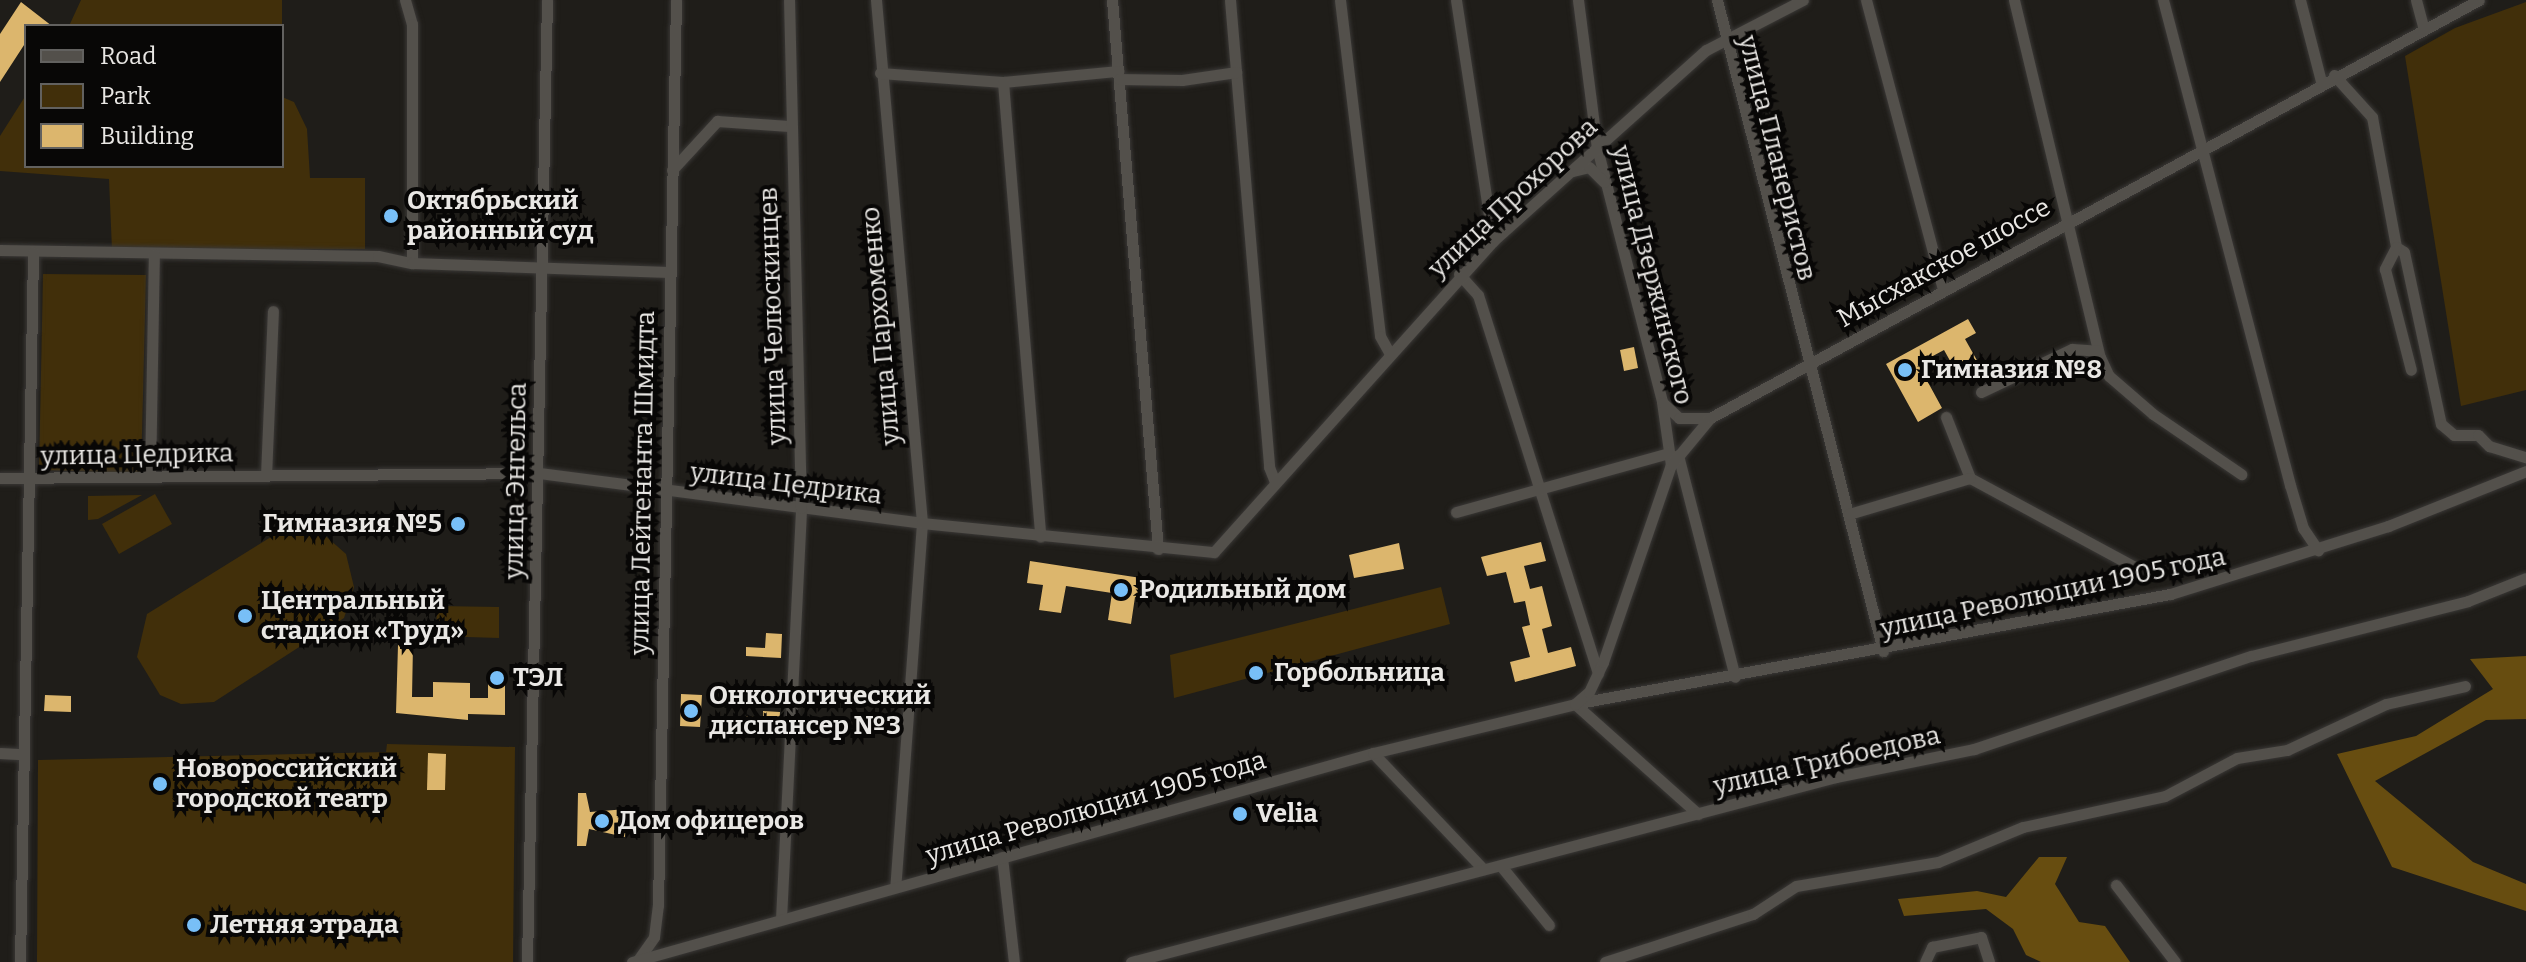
<!DOCTYPE html>
<html>
<head>
<meta charset="utf-8">
<style>
	body { margin:0 }
	#map { position:relative; width:2526px; height:962px; overflow:hidden; background:#1f1d19; font-family:Bitter,serif }
	div>[style] { position:absolute }
	.green>* { inset:0; background:#412f0a }
	.forest>* { inset:0; background:#674d10 }
	.building>* { inset:0; background:#dcb66d }
	.roads { filter:drop-shadow(0 0 2px #3a3836) drop-shadow(0 0 2px #3a3836) }
	.minor>* { height:11px; margin:-5.5px; padding:0 5.5px; transform-origin:5.5px; border-radius:5.5px; background:#53504b }
	.dots>* { width:22px; height:22px; translate:-50% -50%; box-sizing:border-box; border:4px solid #080706; border-radius:50% }
	span { translate:-50% -50%; white-space:nowrap; text-align:center; line-height:1.15; -webkit-text-stroke:8px #080706; paint-order:stroke }
	.street-label { font-size:26px; color:#e9e7e4 }
	.poi-label { font-size:26px; color:#e9e7e4; font-weight:700 }
	.left { translate:0 -50%; text-align:left }
	.right { translate:-100% -50%; text-align:right }
	.legend { position:absolute; left:24px; top:24px; width:260px; height:144px; box-sizing:border-box; background:#080706; border:2px solid #62615f; margin:0; padding:10px 14px; list-style:none; font-size:24px; color:#e9e7e4 }
	.legend li { display:flex; align-items:center; gap:16px; height:40px }
	.legend b { width:40px; border:2px solid #62615f }
</style>
</head>
<body>
<div id="map">
	<div class="green">
		<i style="clip-path:polygon(81px 0,282px 0,282px 31px,282px 26px,69px 26px)"></i>
		<i style="clip-path:polygon(2526px 2px,2526px 390px,2461px 406px,2405px 56px,2455px 28px)"></i>
		<i style="clip-path:polygon(26px 95px,26px 166px,282px 166px,282px 97px,294px 102px,307px 129px,310px 178px,365px 178px,365px 249px,112px 250px,109px 179px,0 171px,0 136px)"></i>
		<i style="clip-path:polygon(43px 274px,146px 275px,141px 473px,39px 470px)"></i>
		<i style="clip-path:polygon(155px 494px,172px 524px,119px 554px,102px 524px)"></i>
		<i style="clip-path:polygon(142px 495px,98px 519px,88px 520px,88px 496px)"></i>
		<i style="clip-path:polygon(287px 527px,321px 532px,346px 554px,354px 587px,344px 618px,214px 702px,181px 704px,160px 695px,137px 657px,147px 614px)"></i>
		<i style="clip-path:polygon(1441px 587px,1450px 624px,1174px 698px,1170px 655px)"></i>
		<i style="clip-path:polygon(437px 606px,499px 607px,499px 638px,436px 636px)"></i>
		<i style="clip-path:polygon(387px 744px,515px 747px,513px 962px,37px 962px,38px 760px,386px 752px)"></i>
	</div>
	<div class="forest">
		<i style="clip-path:polygon(2526px 656px,2526px 719px,2486px 720px,2375px 781px,2473px 862px,2526px 884px,2526px 911px,2392px 867px,2337px 754px,2416px 736px,2493px 689px,2470px 659px)"></i>
		<i style="clip-path:polygon(2039px 857px,2067px 857px,2055px 884px,2079px 922px,2105px 926px,2130px 962px,2041px 962px,2026px 955px,2013px 929px,1986px 909px,1904px 916px,1898px 899px,1977px 891px,2006px 897px)"></i>
	</div>
	<div class="building">
		<i style="clip-path:polygon(21px 2px,52px 26px,26px 26px,26px 42px,0 82px,0 34px)"></i>
		<i style="clip-path:polygon(1968px 319px,1976px 333px,1965px 339px,1979px 364px,1958px 375px,1944px 350px,1918px 364px,1942px 408px,1918px 422px,1886px 364px)"></i>
		<i style="clip-path:polygon(1634px 347px,1638px 368px,1624px 371px,1620px 350px)"></i>
		<i style="clip-path:polygon(1541px 542px,1546px 561px,1524px 566px,1530px 589px,1542px 586px,1552px 626px,1542px 629px,1548px 653px,1571px 647px,1576px 666px,1515px 682px,1510px 662px,1530px 657px,1522px 627px,1530px 625px,1525px 601px,1514px 603px,1506px 572px,1487px 576px,1481px 557px)"></i>
		<i style="clip-path:polygon(1399px 543px,1404px 569px,1354px 578px,1349px 555px)"></i>
		<i style="clip-path:polygon(1030px 561px,1154px 580px,1151px 599px,1135px 597px,1131px 624px,1108px 620px,1112px 593px,1066px 586px,1061px 613px,1039px 610px,1043px 585px,1027px 583px)"></i>
		<i style="clip-path:polygon(766px 633px,782px 634px,781px 658px,746px 656px,746px 647px,765px 648px)"></i>
		<i style="clip-path:polygon(398px 645px,413px 645px,412px 697px,433px 697px,433px 682px,470px 683px,470px 698px,488px 698px,488px 673px,505px 674px,505px 715px,468px 714px,468px 720px,396px 713px)"></i>
		<i style="clip-path:polygon(681px 694px,702px 695px,700px 727px,680px 726px)"></i>
		<i style="clip-path:polygon(45px 695px,71px 696px,71px 712px,44px 711px)"></i>
		<i style="clip-path:polygon(763px 711px,780px 712px,779px 728px,740px 727px,740px 716px,763px 717px)"></i>
		<i style="clip-path:polygon(428px 753px,446px 754px,445px 790px,427px 790px)"></i>
		<i style="clip-path:polygon(578px 793px,586px 793px,590px 812px,626px 809px,625px 837px,589px 829px,586px 846px,577px 846px)"></i>
	</div>
	<div class="roads">
		<div class="minor">
			<i style="left:405px;top:0;width:25px;rotate:74deg"></i>
			<i style="left:412px;top:24px;width:239px;rotate:90deg"></i>
			<i style="left:876px;top:0;width:525px;rotate:84.97deg"></i>
			<i style="left:922px;top:523px;width:365px;rotate:94.2deg"></i>
			<i style="left:1112px;top:0;width:551px;rotate:85.21deg"></i>
			<i style="left:1230px;top:0;width:469px;rotate:85.2deg"></i>
			<i style="left:1269px;top:467px;width:16px;rotate:68deg"></i>
			<i style="left:1340px;top:0;width:338px;rotate:83.2deg"></i>
			<i style="left:1380px;top:336px;width:21px;rotate:61deg"></i>
			<i style="left:1456px;top:0;width:244px;rotate:81.3deg"></i>
			<i style="left:1578px;top:0;width:149px;rotate:82.7deg"></i>
			<i style="left:1597px;top:148px;width:262px;rotate:75.6deg"></i>
			<i style="left:1662px;top:402px;width:64px;rotate:81.9deg"></i>
			<i style="left:1717px;top:0;width:672px;rotate:75.69deg"></i>
			<i style="left:1866px;top:0;width:300px;rotate:75.1deg"></i>
			<i style="left:2014px;top:0;width:367px;rotate:76.5deg"></i>
			<i style="left:2100px;top:357px;width:21px;rotate:65deg"></i>
			<i style="left:2109px;top:376px;width:58px;rotate:40.8deg"></i>
			<i style="left:2153px;top:414px;width:107px;rotate:34.3deg"></i>
			<i style="left:2163px;top:0;width:501px;rotate:75.33deg"></i>
			<i style="left:2290px;top:485px;width:45px;rotate:73.2deg"></i>
			<i style="left:2303px;top:528px;width:27px;rotate:56deg"></i>
			<i style="left:2300px;top:0;width:84px;rotate:75.5deg"></i>
			<i style="left:2416px;top:0;width:27px;rotate:75deg"></i>
			<i style="left:880px;top:73px;width:123px;rotate:4.2deg"></i>
			<i style="left:1003px;top:82px;width:116px;rotate:-5.5deg"></i>
			<i style="left:2334px;top:75px;width:57px;rotate:47.9deg"></i>
			<i style="left:2372px;top:117px;width:132px;rotate:79.5deg"></i>
			<i style="left:1119px;top:79px;width:63px;rotate:0.9deg"></i>
			<i style="left:1182px;top:80px;width:55px;rotate:-8.4deg"></i>
			<i style="left:1003px;top:82px;width:456px;rotate:85.3deg"></i>
			<i style="left:672px;top:170px;width:67px;rotate:-47.4deg"></i>
			<i style="left:717px;top:121px;width:72px;rotate:4deg"></i>
			<i style="left:1573px;top:171px;width:16px;rotate:-14deg"></i>
			<i style="left:1589px;top:167px;width:21px;rotate:45deg"></i>
			<i style="left:2396px;top:247px;width:9px;rotate:32deg"></i>
			<i style="left:2404px;top:252px;width:176px;rotate:77.9deg"></i>
			<i style="left:2441px;top:424px;width:17px;rotate:40deg"></i>
			<i style="left:2454px;top:435px;width:24px"></i>
			<i style="left:2478px;top:435px;width:16px;rotate:45deg"></i>
			<i style="left:2489px;top:446px;width:39px;rotate:17deg"></i>
			<i style="left:2396px;top:247px;width:25px;rotate:117deg"></i>
			<i style="left:2385px;top:269px;width:104px;rotate:75.6deg"></i>
			<i style="left:0;top:250px;width:378px;rotate:0.9deg"></i>
			<i style="left:378px;top:256px;width:35px;rotate:12deg"></i>
			<i style="left:412px;top:263px;width:257px;rotate:2deg"></i>
			<i style="left:1459px;top:274px;width:28px;rotate:48deg"></i>
			<i style="left:1478px;top:295px;width:397px;rotate:72.4deg"></i>
			<i style="left:1981px;top:392px;width:101px;rotate:-25.3deg"></i>
			<i style="left:2072px;top:349px;width:26px;rotate:4deg"></i>
			<i style="left:1663px;top:403px;width:22px;rotate:43deg"></i>
			<i style="left:1679px;top:418px;width:31px"></i>
			<i style="left:1946px;top:417px;width:66px;rotate:68.5deg"></i>
			<i style="left:1970px;top:478px;width:198px;rotate:28.4deg"></i>
			<i style="left:1678px;top:455px;width:229px;rotate:75.6deg"></i>
			<i style="left:266px;top:476px;width:165px;rotate:-87.6deg"></i>
			<i style="left:150px;top:477px;width:223px;rotate:-89deg"></i>
			<i style="left:0;top:478px;width:539px;rotate:-0.53deg"></i>
			<i style="left:539px;top:473px;width:386px;rotate:7.4deg"></i>
			<i style="left:922px;top:523px;width:293px;rotate:5.7deg"></i>
			<i style="left:1214px;top:552px;width:418px;rotate:-48.1deg"></i>
			<i style="left:1493px;top:241px;width:286px;rotate:-41.9deg"></i>
			<i style="left:1706px;top:50px;width:109px;rotate:-27.3deg"></i>
			<i style="left:1456px;top:512px;width:221px;rotate:-15.5deg"></i>
			<i style="left:1849px;top:514px;width:126px;rotate:-16.6deg"></i>
			<i style="left:1579px;top:703px;width:601px;rotate:-10.45deg"></i>
			<i style="left:2170px;top:594px;width:228px;rotate:-17.3deg"></i>
			<i style="left:2388px;top:526px;width:149px;rotate:-21.7deg"></i>
			<i style="left:1575px;top:704px;width:165px;rotate:41.8deg"></i>
			<i style="left:0;top:753px;width:22px;rotate:3deg"></i>
			<i style="left:1373px;top:753px;width:160px;rotate:46.5deg"></i>
			<i style="left:1002px;top:857px;width:106px;rotate:83.5deg"></i>
			<i style="left:1501px;top:866px;width:76px;rotate:50.9deg"></i>
			<i style="left:2116px;top:885px;width:97px;rotate:52.5deg"></i>
			<i style="left:781px;top:919px;width:411px;rotate:-87.2deg"></i>
			<i style="left:801px;top:508px;width:508px;rotate:-91.35deg"></i>
			<i style="left:638px;top:960px;width:28px;rotate:-55deg"></i>
			<i style="left:654px;top:937px;width:32px;rotate:-83deg"></i>
			<i style="left:658px;top:905px;width:905px;rotate:-88.86deg"></i>
			<i style="left:20px;top:962px;width:710px;rotate:-88.95deg"></i>
			<i style="left:527px;top:962px;width:962px;rotate:-88.81deg"></i>
			<i style="left:632px;top:962px;width:770px;rotate:-15.75deg"></i>
			<i style="left:1373px;top:753px;width:208px;rotate:-13.6deg"></i>
			<i style="left:1575px;top:704px;width:18px;rotate:-41deg"></i>
			<i style="left:1589px;top:692px;width:33px;rotate:-65deg"></i>
			<i style="left:1603px;top:662px;width:208px;rotate:-71deg"></i>
			<i style="left:1671px;top:465px;width:61px;rotate:-50.3deg"></i>
			<i style="left:1710px;top:418px;width:875px;rotate:-28.53deg"></i>
			<i style="left:1131px;top:962px;width:729px;rotate:-14.7deg"></i>
			<i style="left:1836px;top:777px;width:141px;rotate:-11.5deg"></i>
			<i style="left:1974px;top:749px;width:292px;rotate:-18.6deg"></i>
			<i style="left:2251px;top:656px;width:224px;rotate:-14.2deg"></i>
			<i style="left:2468px;top:601px;width:62px;rotate:-21.6deg"></i>
			<i style="left:1605px;top:962px;width:156px;rotate:-18deg"></i>
			<i style="left:1753px;top:914px;width:51px;rotate:-33.1deg"></i>
			<i style="left:1796px;top:886px;width:144px;rotate:-9.6deg"></i>
			<i style="left:1938px;top:862px;width:92px;rotate:-22.4deg"></i>
			<i style="left:2023px;top:827px;width:145px;rotate:-12.3deg"></i>
			<i style="left:2165px;top:796px;width:81px;rotate:-27.8deg"></i>
			<i style="left:2237px;top:758px;width:51px;rotate:-9.1deg"></i>
			<i style="left:2287px;top:750px;width:109px;rotate:-24.9deg"></i>
			<i style="left:2386px;top:704px;width:81px;rotate:-12.8deg"></i>
			<i style="left:1925px;top:962px;width:17px;rotate:-65deg"></i>
			<i style="left:1932px;top:947px;width:50px;rotate:-11.5deg"></i>
			<i style="left:1981px;top:937px;width:26px;rotate:72deg"></i>
		</div>
	</div>
	<div class="dots">
		<i style="left:391px;top:216px;background:#78bff7"></i>
		<i style="left:1905px;top:370px;background:#78bff7"></i>
		<i style="left:458px;top:524px;background:#78bff7"></i>
		<i style="left:1121px;top:590px;background:#78bff7"></i>
		<i style="left:245px;top:616px;background:#78bff7"></i>
		<i style="left:1256px;top:673px;background:#78bff7"></i>
		<i style="left:497px;top:678px;background:#78bff7"></i>
		<i style="left:691px;top:711px;background:#78bff7"></i>
		<i style="left:160px;top:784px;background:#78bff7"></i>
		<i style="left:1240px;top:814px;background:#78bff7"></i>
		<i style="left:602px;top:821px;background:#78bff7"></i>
		<i style="left:194px;top:925px;background:#78bff7"></i>
	</div>
	<div class="street-label">
		<span style="left:1777px;top:158px;rotate:76deg">улица Планеристов</span>
		<span style="left:1513px;top:198px;rotate:-43deg">улица Прохорова</span>
		<span style="left:1944px;top:263px;rotate:-29deg">Мысхакское шоссе</span>
		<span style="left:1652px;top:275px;rotate:76deg">улица Дзержинского</span>
		<span style="left:773px;top:316px;rotate:-92deg">улица Челюскинцев</span>
		<span style="left:881px;top:326px;rotate:-95deg">улица Пархоменко</span>
		<span style="left:137px;top:455px;rotate:-1deg">улица Цедрика</span>
		<span style="left:516px;top:481px;rotate:-89deg">улица Энгельса</span>
		<span style="left:643px;top:483px;rotate:-89deg">улица Лейтенанта Шмидта</span>
		<span style="left:786px;top:484px;rotate:7deg">улица Цедрика</span>
		<span style="left:2053px;top:593px;rotate:-12deg">улица Революции 1905 года</span>
		<span style="left:1827px;top:761px;rotate:-13deg">улица Грибоедова</span>
		<span style="left:1096px;top:808px;rotate:-16deg">улица Революции 1905 года</span>
	</div>
	<div class="poi-label">
		<span class="left" style="left:407px;top:216px">Октябрьский<br>районный суд</span>
		<span class="left" style="left:1921px;top:370px">Гимназия №8</span>
		<span class="right" style="left:442px;top:524px">Гимназия №5</span>
		<span class="left" style="left:1139px;top:590px">Родильный дом</span>
		<span class="left" style="left:261px;top:616px">Центральный<br>стадион «Труд»</span>
		<span class="left" style="left:1274px;top:673px">Горбольница</span>
		<span class="left" style="left:513px;top:678px">ТЭЛ</span>
		<span class="left" style="left:709px;top:711px">Онкологический<br>диспансер №3</span>
		<span class="left" style="left:176px;top:784px">Новороссийский<br>городской театр</span>
		<span class="left" style="left:1256px;top:814px">Velia</span>
		<span class="left" style="left:618px;top:821px">Дом офицеров</span>
		<span class="left" style="left:210px;top:925px">Летняя этрада</span>
	</div>
	<ul class="legend">
	<li><b style="height:10px;background:#53504b"></b>Road</li>
	<li><b style="height:22px;background:#412f0a"></b>Park</li>
	<li><b style="height:22px;background:#dcb66d"></b>Building</li>
	</ul>
</div>
</body>
</html>
